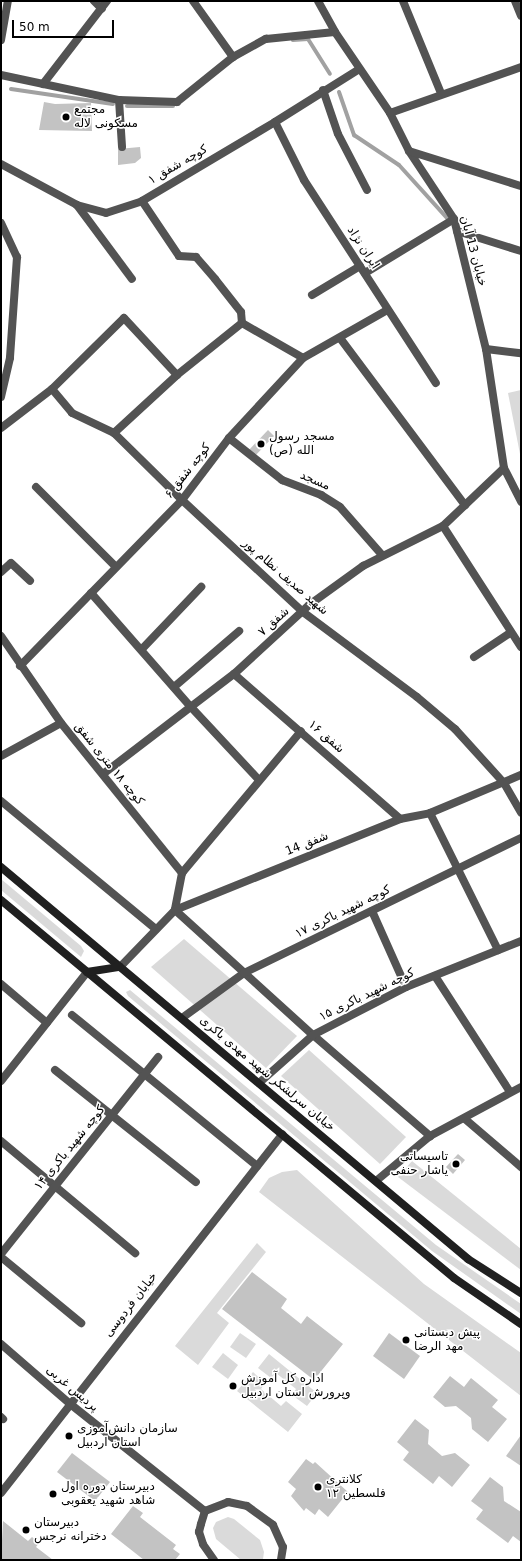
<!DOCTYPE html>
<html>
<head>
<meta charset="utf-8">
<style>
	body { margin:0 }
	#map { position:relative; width:522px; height:1561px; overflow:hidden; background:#fff; font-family:"DejaVu Sans","Noto Naskh Arabic",sans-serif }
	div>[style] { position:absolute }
	.green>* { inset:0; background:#dadada }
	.stream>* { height:4px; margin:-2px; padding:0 2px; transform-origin:2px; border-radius:2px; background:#a1a1a1 }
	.building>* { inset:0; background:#c3c3c3 }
	.minor>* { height:8px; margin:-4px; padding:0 4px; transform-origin:4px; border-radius:4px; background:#535353 }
	.secondary>* { height:8px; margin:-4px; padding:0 4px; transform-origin:4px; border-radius:4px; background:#202020 }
	.dots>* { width:11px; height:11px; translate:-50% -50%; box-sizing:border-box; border:2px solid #fff; border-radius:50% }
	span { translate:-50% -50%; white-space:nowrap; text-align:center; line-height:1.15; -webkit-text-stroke:3px #fff; paint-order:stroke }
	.poi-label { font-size:12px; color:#000 }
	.left { translate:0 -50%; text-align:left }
	.right { translate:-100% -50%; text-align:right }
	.street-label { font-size:12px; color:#000 }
	.frame { position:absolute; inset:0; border:2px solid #000; pointer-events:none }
	.scale { position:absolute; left:12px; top:20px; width:102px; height:18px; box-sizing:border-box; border:2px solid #000; border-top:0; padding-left:5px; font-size:12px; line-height:14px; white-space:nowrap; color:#000; -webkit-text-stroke:3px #fff; paint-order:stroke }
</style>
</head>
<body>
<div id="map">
	<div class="green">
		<i style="clip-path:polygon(521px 390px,521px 459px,508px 393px)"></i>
		<i style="clip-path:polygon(1px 879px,81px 946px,84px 951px,81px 957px,1px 890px)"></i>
		<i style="clip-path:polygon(184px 939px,297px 1036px,266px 1068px,151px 967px)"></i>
		<i style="clip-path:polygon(130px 990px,436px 1245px,521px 1304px,521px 1314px,432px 1251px,128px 996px,126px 992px)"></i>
		<i style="clip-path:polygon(309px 1050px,406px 1137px,380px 1164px,281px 1076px)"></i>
		<i style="clip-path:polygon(412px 1161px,521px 1249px,521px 1270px,398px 1177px)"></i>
		<i style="clip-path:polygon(297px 1170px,424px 1284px,521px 1353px,521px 1396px,259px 1192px,269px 1178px,282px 1172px)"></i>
		<i style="clip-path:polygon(257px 1243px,266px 1252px,217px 1313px,229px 1323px,198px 1365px,175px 1346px)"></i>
		<i style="clip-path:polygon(240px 1333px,256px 1344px,246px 1358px,230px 1347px)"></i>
		<i style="clip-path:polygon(223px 1353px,238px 1365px,228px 1379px,212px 1367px)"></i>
		<i style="clip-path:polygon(269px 1354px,317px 1393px,307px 1406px,292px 1395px,296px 1389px,276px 1373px,271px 1378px,258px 1368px)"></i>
		<i style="clip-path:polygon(253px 1372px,265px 1383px,261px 1389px,281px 1406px,286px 1401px,302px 1414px,288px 1432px,237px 1391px)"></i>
		<i style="clip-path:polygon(228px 1517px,234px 1519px,260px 1540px,264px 1552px,263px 1559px,241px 1560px,216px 1539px,213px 1528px,216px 1522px)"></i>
	</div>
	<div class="stream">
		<i style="left:293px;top:40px;width:15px;rotate:-4deg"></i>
		<i style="left:308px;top:39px;width:41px;rotate:57.8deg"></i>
		<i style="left:11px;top:89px;width:103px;rotate:8.4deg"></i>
		<i style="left:339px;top:92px;width:46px;rotate:70.8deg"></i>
		<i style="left:354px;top:135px;width:54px;rotate:33.7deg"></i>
		<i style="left:399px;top:165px;width:72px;rotate:47.8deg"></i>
		<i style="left:127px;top:106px;width:46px"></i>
	</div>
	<div class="building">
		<i style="clip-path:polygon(44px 102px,55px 104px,91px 103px,92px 131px,39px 130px)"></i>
		<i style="clip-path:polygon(140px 147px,141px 158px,135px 163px,118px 165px,118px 149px)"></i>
		<i style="clip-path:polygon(268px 430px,274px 436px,254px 457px,248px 451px)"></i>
		<i style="clip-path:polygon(458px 1154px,465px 1160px,453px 1174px,446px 1167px)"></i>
		<i style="clip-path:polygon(252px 1272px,287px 1299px,281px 1308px,301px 1324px,307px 1316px,343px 1344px,314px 1380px,222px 1309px)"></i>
		<i style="clip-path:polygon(389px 1333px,420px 1356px,404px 1379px,373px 1356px)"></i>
		<i style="clip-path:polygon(450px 1376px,464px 1387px,471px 1378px,498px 1400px,492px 1407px,507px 1419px,488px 1442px,472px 1429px,471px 1418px,456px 1406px,445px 1407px,433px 1397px)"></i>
		<i style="clip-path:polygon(415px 1419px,429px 1430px,428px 1444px,442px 1456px,455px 1453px,470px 1465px,452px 1487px,439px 1476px,433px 1484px,403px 1460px,409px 1452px,397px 1442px)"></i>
		<i style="clip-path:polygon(521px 1435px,521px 1466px,506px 1456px)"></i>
		<i style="clip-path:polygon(72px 1453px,110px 1482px,95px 1501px,57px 1472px)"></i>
		<i style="clip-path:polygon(306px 1459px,313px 1464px,315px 1462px,348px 1492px,328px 1517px,319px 1509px,315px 1515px,306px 1508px,304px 1511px,291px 1496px,296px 1489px,288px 1482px)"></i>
		<i style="clip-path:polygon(490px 1477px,503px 1487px,504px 1501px,521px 1512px,521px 1542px,513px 1536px,508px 1543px,476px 1519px,483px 1510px,471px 1501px)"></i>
		<i style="clip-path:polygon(133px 1506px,143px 1513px,140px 1517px,176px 1545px,173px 1549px,180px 1554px,175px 1560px,144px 1560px,111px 1534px)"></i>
		<i style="clip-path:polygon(3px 1521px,28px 1541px,32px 1537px,39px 1543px,36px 1547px,53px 1560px,1px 1560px)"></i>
	</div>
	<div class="minor">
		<i style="left:94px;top:1px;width:11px;rotate:45deg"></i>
		<i style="left:193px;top:1px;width:69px;rotate:54.5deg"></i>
		<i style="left:318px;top:1px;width:35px;rotate:61deg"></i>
		<i style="left:335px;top:32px;width:98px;rotate:55.8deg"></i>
		<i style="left:390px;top:113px;width:42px;rotate:63.4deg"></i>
		<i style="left:409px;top:151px;width:82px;rotate:56.5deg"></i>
		<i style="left:454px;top:219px;width:134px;rotate:76.2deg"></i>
		<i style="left:486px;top:349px;width:120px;rotate:81.4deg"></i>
		<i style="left:504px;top:468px;width:38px;rotate:63deg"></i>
		<i style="left:403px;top:1px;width:100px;rotate:67.6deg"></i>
		<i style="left:515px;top:1px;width:16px;rotate:68deg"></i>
		<i style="left:1px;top:40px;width:40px;rotate:-80deg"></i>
		<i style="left:1px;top:75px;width:121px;rotate:12deg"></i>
		<i style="left:119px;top:100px;width:58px;rotate:2deg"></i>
		<i style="left:177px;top:102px;width:72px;rotate:-38.8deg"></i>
		<i style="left:233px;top:57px;width:38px;rotate:-29deg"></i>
		<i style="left:266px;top:39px;width:69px;rotate:-5.8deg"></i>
		<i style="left:43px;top:84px;width:105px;rotate:-52.4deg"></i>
		<i style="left:323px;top:90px;width:46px;rotate:71.2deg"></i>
		<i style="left:338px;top:134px;width:63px;rotate:62.6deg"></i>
		<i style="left:119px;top:100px;width:47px;rotate:86.3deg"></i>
		<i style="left:390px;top:113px;width:139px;rotate:-19.3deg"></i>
		<i style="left:275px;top:122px;width:65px;rotate:63.4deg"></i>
		<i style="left:304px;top:180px;width:242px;rotate:57deg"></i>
		<i style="left:409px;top:151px;width:117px;rotate:17.4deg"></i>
		<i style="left:1px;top:164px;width:86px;rotate:28.3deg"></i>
		<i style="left:77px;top:205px;width:30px;rotate:15deg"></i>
		<i style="left:106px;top:213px;width:38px;rotate:-18deg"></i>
		<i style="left:142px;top:201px;width:155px;rotate:-30.7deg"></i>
		<i style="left:275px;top:122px;width:98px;rotate:-32.1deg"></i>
		<i style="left:142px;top:201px;width:66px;rotate:56.1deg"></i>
		<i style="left:179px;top:256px;width:17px;rotate:3deg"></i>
		<i style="left:196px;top:257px;width:29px;rotate:49deg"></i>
		<i style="left:215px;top:279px;width:42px;rotate:51.8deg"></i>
		<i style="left:241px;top:312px;width:11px;rotate:85deg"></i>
		<i style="left:242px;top:323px;width:70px;rotate:29.8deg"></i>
		<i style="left:77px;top:205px;width:92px;rotate:53.4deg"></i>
		<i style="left:1px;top:223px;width:38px;rotate:65deg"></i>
		<i style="left:17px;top:257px;width:101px;rotate:94deg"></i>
		<i style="left:10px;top:358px;width:40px;rotate:103deg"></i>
		<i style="left:457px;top:231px;width:67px;rotate:17.4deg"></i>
		<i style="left:365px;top:273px;width:104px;rotate:-31.2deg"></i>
		<i style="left:312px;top:295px;width:56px;rotate:-31.1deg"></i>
		<i style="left:340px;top:338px;width:209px;rotate:53.2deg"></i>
		<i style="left:486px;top:349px;width:35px;rotate:7deg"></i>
		<i style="left:52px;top:389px;width:31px;rotate:50deg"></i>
		<i style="left:72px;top:413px;width:47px;rotate:25.5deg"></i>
		<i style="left:114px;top:433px;width:95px;rotate:44.6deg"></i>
		<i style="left:182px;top:500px;width:165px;rotate:42.8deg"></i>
		<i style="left:303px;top:612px;width:142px;rotate:36.7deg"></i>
		<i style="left:417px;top:697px;width:50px;rotate:40.1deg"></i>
		<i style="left:455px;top:729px;width:73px;rotate:47.8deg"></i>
		<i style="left:504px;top:783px;width:34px;rotate:60deg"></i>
		<i style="left:1px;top:428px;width:64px;rotate:-37.4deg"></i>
		<i style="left:52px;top:389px;width:101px;rotate:-44.6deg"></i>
		<i style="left:124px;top:318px;width:78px;rotate:47.1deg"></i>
		<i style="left:114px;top:433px;width:86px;rotate:-42.6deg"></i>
		<i style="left:177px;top:375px;width:83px;rotate:-38.7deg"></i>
		<i style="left:229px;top:438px;width:68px;rotate:38.4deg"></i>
		<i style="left:282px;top:480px;width:42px;rotate:21deg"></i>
		<i style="left:321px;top:495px;width:22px;rotate:32deg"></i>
		<i style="left:340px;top:507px;width:64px;rotate:48.8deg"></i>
		<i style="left:36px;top:487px;width:113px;rotate:45deg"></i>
		<i style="left:443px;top:526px;width:144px;rotate:57.2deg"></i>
		<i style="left:1px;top:572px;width:13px;rotate:-42deg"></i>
		<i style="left:11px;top:563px;width:26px;rotate:43deg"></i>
		<i style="left:91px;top:593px;width:150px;rotate:48.8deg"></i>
		<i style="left:190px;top:706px;width:101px;rotate:47deg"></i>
		<i style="left:1px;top:636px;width:106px;rotate:55.4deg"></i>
		<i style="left:61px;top:723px;width:193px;rotate:51.1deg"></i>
		<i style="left:182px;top:873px;width:38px;rotate:101deg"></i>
		<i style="left:175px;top:910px;width:186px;rotate:42.2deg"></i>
		<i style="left:313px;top:1035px;width:155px;rotate:40.8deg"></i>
		<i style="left:142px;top:649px;width:86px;rotate:-46.4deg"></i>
		<i style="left:474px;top:657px;width:43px;rotate:-33.7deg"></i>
		<i style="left:20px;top:666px;width:232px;rotate:-45.7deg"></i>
		<i style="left:182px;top:500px;width:78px;rotate:-52.8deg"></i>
		<i style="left:229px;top:438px;width:109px;rotate:-47.2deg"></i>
		<i style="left:303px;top:358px;width:97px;rotate:-29.7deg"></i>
		<i style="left:234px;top:674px;width:220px;rotate:41.1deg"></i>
		<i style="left:174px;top:687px;width:86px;rotate:-40.7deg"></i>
		<i style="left:1px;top:756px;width:68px;rotate:-28.8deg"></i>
		<i style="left:103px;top:774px;width:165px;rotate:-37.4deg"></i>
		<i style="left:234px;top:674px;width:102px;rotate:-42.6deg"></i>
		<i style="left:309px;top:605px;width:67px;rotate:-35.8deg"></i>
		<i style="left:363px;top:566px;width:89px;rotate:-26.6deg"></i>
		<i style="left:443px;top:526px;width:84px;rotate:-43.6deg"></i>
		<i style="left:1px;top:801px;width:201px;rotate:39.6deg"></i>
		<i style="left:430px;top:813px;width:153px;rotate:63.6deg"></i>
		<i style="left:182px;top:873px;width:185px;rotate:-50deg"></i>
		<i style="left:372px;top:911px;width:83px;rotate:65.9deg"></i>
		<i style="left:120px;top:967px;width:79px;rotate:-46deg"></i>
		<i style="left:175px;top:910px;width:243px;rotate:-22deg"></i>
		<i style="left:400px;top:819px;width:31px;rotate:-11deg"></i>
		<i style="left:430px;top:813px;width:99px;rotate:-22.7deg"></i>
		<i style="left:435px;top:976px;width:138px;rotate:57.1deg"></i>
		<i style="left:1px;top:984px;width:60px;rotate:40.3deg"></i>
		<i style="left:72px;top:1015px;width:239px;rotate:39.2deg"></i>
		<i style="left:182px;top:1018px;width:77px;rotate:-36deg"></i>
		<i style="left:244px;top:973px;width:308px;rotate:-26deg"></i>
		<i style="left:55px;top:1070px;width:180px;rotate:38.5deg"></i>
		<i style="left:1px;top:1081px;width:139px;rotate:-51.7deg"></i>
		<i style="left:259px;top:1083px;width:72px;rotate:-41.6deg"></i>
		<i style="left:313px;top:1035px;width:105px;rotate:-27.3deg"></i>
		<i style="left:406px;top:987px;width:124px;rotate:-21.8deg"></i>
		<i style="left:465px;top:1119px;width:74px;rotate:40.6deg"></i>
		<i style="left:1px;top:1141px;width:175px;rotate:39.9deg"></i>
		<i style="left:376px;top:1181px;width:70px;rotate:-39.8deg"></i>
		<i style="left:430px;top:1136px;width:103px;rotate:-28.3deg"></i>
		<i style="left:1px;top:1254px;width:252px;rotate:-51.4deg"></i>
		<i style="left:1px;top:1257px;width:104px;rotate:39.5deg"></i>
		<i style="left:1px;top:1344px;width:90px;rotate:40.9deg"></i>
		<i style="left:69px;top:1403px;width:174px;rotate:38.5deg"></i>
		<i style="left:1px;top:1417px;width:3px;rotate:45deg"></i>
		<i style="left:1px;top:1493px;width:456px;rotate:-51.9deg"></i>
		<i style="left:214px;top:1560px;width:19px;rotate:-125deg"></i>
		<i style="left:203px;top:1544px;width:13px;rotate:-108deg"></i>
		<i style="left:199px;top:1532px;width:8px;rotate:-76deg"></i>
		<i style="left:201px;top:1524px;width:14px;rotate:-73deg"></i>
		<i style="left:205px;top:1511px;width:25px;rotate:-21deg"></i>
		<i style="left:228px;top:1502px;width:19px;rotate:12deg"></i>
		<i style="left:247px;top:1506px;width:32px;rotate:36deg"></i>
		<i style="left:273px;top:1525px;width:24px;rotate:66deg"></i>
		<i style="left:283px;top:1547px;width:13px;rotate:99deg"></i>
	</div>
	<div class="secondary">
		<i style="left:1px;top:867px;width:610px;rotate:40.01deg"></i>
		<i style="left:468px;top:1259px;width:63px;rotate:32.7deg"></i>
		<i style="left:1px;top:900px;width:590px;rotate:39.84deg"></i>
		<i style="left:454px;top:1278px;width:81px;rotate:34.5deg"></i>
		<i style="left:87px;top:972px;width:33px;rotate:-9deg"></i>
	</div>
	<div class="dots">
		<i style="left:66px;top:117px;background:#000"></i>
		<i style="left:261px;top:444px;background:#000"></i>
		<i style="left:456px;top:1164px;background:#000"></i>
		<i style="left:406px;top:1340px;background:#000"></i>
		<i style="left:233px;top:1386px;background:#000"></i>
		<i style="left:69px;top:1436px;background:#000"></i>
		<i style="left:318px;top:1487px;background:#000"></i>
		<i style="left:53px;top:1494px;background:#000"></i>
		<i style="left:26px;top:1530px;background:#000"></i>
	</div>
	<div class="poi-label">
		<span class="left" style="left:74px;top:117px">مجتمع<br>مسکونی لاله</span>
		<span class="left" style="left:269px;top:444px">مسجد رسول<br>الله (ص)</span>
		<span class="right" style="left:448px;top:1164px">تاسیساتی<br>یاشار حنفی</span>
		<span class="left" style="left:414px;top:1340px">پیش دبستانی<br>مهد الرضا</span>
		<span class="left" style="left:241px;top:1386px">اداره کل آموزش<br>وپرورش استان اردبیل</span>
		<span class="left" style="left:77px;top:1436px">سازمان دانش‌آموزی<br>استان اردبیل</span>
		<span class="left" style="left:326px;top:1487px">کلانتری<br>۱۲ فلسطین</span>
		<span class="left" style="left:61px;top:1494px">دبیرستان دوره اول<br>شاهد شهید یعقوبی</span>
		<span class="left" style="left:34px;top:1530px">دبیرستان<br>دخترانه نرجس</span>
	</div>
	<div class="street-label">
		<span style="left:178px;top:165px;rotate:-30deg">کوچه شفق ۱</span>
		<span style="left:363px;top:248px;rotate:57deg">ایران نژاد</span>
		<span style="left:473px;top:251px;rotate:75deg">خیابان 13 آبان</span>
		<span style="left:188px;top:471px;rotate:-52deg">کوچه شفق ۶</span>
		<span style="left:315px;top:481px;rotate:23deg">مسجد</span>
		<span style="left:285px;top:577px;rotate:41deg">شهید صدیف نظام پور</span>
		<span style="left:274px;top:622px;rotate:-42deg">شفق ۷</span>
		<span style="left:326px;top:737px;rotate:41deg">شفق ۱۶</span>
		<span style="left:109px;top:764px;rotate:51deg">کوچه ۱۸ متری شفق</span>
		<span style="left:307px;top:844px;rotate:-22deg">شفق 14</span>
		<span style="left:343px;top:912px;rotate:-26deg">کوچه شهید باکری ۱۷</span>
		<span style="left:367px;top:995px;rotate:-26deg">کوچه شهید باکری ۱۵</span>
		<span style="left:267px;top:1074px;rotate:40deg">خیابان سرلشکر شهید مهدی باکری</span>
		<span style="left:70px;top:1148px;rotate:-51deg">کوچه شهید باکری ۱۴</span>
		<span style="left:131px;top:1305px;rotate:-52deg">خیابان فردوسی</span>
		<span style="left:72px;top:1389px;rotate:40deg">پردیس غربی</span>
	</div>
	<div class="frame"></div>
	<div class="scale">50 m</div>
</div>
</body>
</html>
